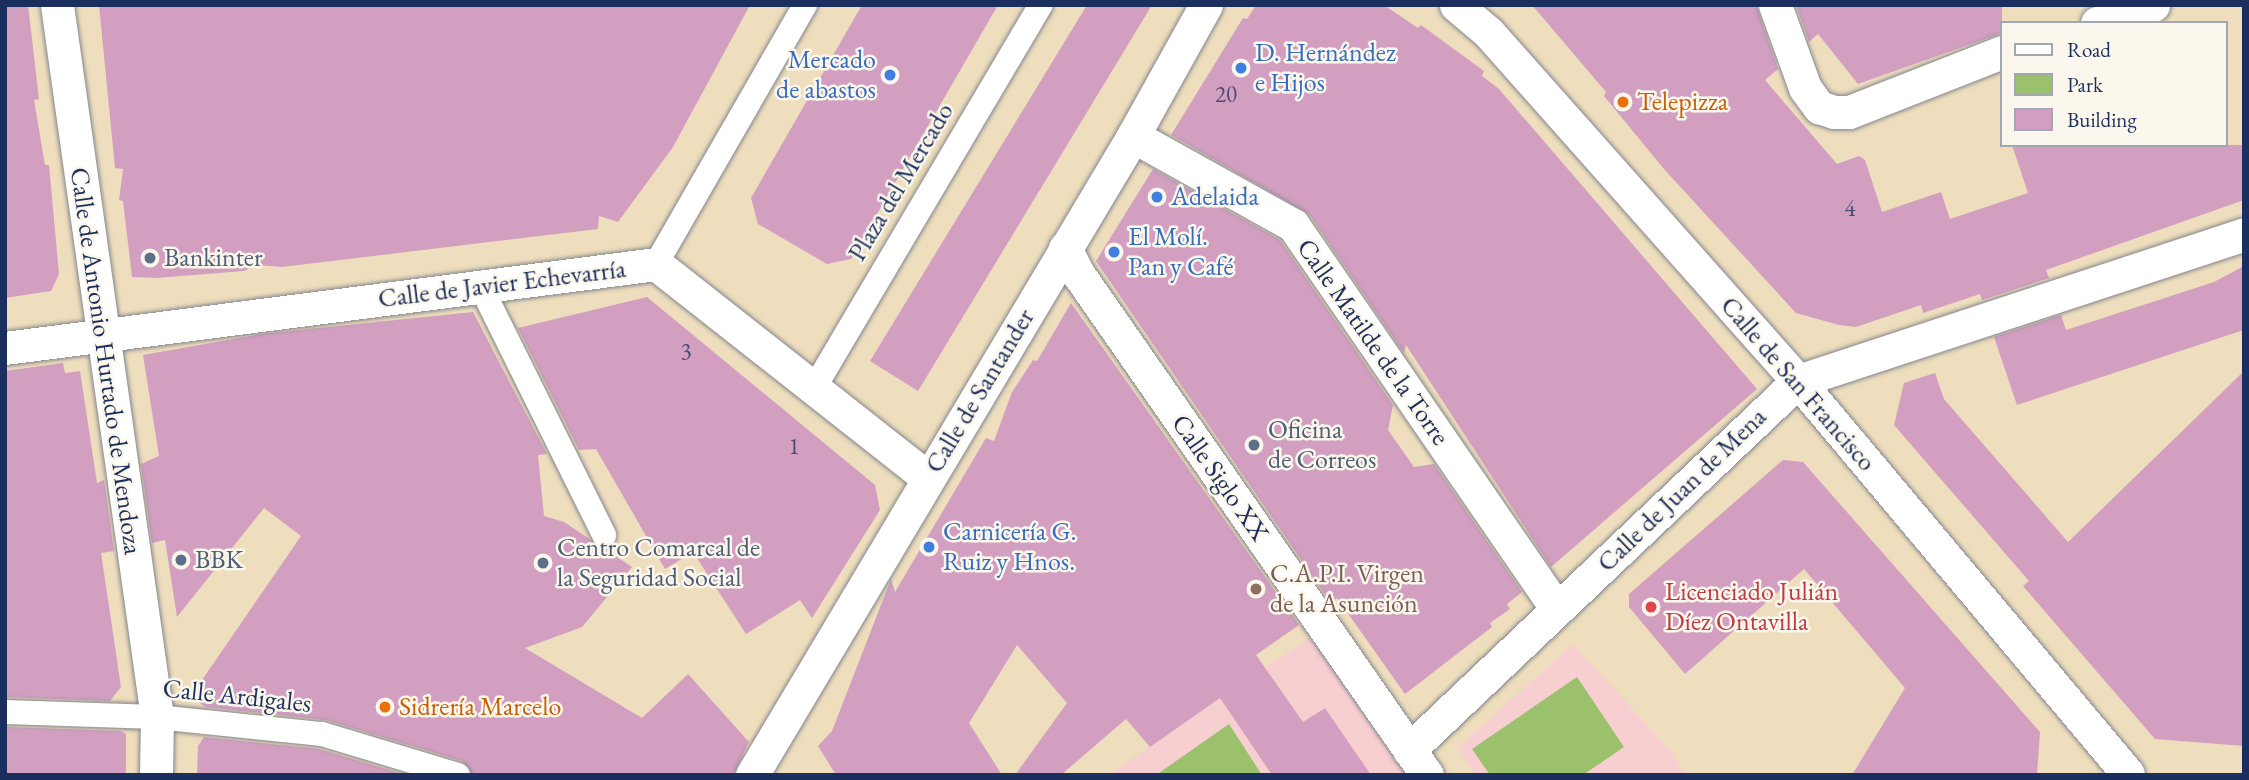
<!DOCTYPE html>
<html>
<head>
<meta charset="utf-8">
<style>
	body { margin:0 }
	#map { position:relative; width:2249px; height:780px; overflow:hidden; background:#eedebd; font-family:"EB Garamond",serif }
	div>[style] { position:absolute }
	.built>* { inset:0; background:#f7cfd0 }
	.green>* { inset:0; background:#9bc16c }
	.building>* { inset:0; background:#d29fc1 }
	.roads { filter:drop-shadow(0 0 2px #84868e) drop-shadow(0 0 2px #84868e) }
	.pedestrian>* { height:24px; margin:-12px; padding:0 12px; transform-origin:12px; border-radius:12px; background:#fff }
	.minor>* { height:33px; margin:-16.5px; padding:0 16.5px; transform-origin:16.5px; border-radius:16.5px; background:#fff }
	.dots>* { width:19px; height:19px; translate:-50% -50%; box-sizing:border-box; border:4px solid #fbf7ec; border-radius:50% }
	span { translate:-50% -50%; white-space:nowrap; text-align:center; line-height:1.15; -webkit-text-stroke:5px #fbf7ec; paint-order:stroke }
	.number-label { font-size:23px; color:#494b77 }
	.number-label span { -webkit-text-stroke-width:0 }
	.shop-label { font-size:26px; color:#366cbe }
	.left { translate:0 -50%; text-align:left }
	.right { translate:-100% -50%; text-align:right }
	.food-label { font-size:26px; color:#c56008 }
	.street-label { font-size:26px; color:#1b2f5e }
	.service-label { font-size:26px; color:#4e5e75 }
	.education-label { font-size:26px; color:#785e54 }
	.health-label { font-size:26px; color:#be3a42 }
	.frame { position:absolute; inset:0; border:7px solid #1b2f5e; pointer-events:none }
	.legend { position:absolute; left:2000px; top:21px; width:228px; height:126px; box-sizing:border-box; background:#fbf7ec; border:2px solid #a1a7b3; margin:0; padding:9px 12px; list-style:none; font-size:21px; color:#1b2f5e }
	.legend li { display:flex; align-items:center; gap:14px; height:35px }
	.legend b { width:35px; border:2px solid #a1a7b3 }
</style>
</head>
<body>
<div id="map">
	<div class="built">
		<i style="clip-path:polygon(1311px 637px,1406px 775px,1108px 775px,1196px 714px)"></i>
		<i style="clip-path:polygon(1573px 644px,1670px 750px,1687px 775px,1476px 775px,1457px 748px)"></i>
	</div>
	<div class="green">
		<i style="clip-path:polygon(1577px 677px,1624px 747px,1583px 775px,1490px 775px,1472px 749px)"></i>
		<i style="clip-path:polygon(1229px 724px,1262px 775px,1156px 775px)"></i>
	</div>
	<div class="building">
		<i style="clip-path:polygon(5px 5px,28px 5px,39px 99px,34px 100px,45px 165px,49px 165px,59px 274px,51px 291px,5px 298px)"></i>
		<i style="clip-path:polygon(99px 5px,750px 5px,673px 147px,618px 222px,599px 216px,598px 229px,282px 267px,257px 265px,244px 271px,156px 278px,132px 277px,123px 201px,119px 200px,123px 169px,115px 168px)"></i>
		<i style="clip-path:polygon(862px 5px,998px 5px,851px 259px,827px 264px,758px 224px,751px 198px)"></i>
		<i style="clip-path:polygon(1087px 5px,1152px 5px,918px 391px,870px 361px)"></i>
		<i style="clip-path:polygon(1256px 5px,1384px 5px,1418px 28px,1421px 25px,1484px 71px,1482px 76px,1499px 89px,1757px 389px,1551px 567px,1406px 345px,1404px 353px,1309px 214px,1171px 135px,1243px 18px,1247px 19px)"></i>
		<i style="clip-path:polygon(1532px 5px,1756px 5px,1778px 69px,1765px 80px,1837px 164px,1859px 156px,1865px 160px,1882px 212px,1941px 192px,1950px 219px,2028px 193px,2012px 145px,2244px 145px,2244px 200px,2046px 270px,2049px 278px,1982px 300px,1980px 294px,1923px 313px,1921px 305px,1856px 327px,1839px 325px,1796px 313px,1663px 168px,1604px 96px,1606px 92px)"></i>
		<i style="clip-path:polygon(1796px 5px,2002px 5px,2002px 33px,1858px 84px,1818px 34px,1809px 42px)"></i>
		<i style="clip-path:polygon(1153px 169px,1280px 240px,1393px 405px,1388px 430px,1414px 467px,1434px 464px,1522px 592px,1507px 604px,1510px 609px,1490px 623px,1492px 627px,1405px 694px,1337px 598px,1331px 603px,1096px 261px)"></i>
		<i style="clip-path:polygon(2244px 266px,2244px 330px,2017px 405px,1994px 337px,2061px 315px,2066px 330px,2214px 282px)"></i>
		<i style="clip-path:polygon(647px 297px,875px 485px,880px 510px,812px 618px,800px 600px,746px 634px,693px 552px,665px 569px,596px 449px,579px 450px,518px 328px)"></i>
		<i style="clip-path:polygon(1071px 303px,1299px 625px,1256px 655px,1303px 722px,1325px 708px,1371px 775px,1272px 775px,1220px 698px,1150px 747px,1126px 719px,1061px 775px,1015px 775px,1067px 703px,1017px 645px,969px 723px,1002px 775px,836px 775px,818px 746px,832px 731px,891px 579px,895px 592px,986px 438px,994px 441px,1012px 392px,1033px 360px,1037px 361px)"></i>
		<i style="clip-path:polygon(473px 312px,547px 454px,538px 455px,544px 516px,564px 522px,632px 567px,582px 627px,525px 648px,642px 718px,688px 674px,749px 742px,733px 775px,472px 775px,462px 761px,326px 720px,205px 707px,191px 696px,301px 536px,264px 508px,177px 617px,165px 540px,152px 543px,141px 464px,159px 456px,143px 355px,261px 334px)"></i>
		<i style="clip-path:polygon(63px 363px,65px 373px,80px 371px,97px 483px,104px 480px,114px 551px,101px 553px,121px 687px,110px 701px,5px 697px,5px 371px)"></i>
		<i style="clip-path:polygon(2244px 371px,2244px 746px,2155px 739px,2023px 586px,2029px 581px,1894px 425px,1904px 383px,1935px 373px,1944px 399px,2068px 542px)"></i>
		<i style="clip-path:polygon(1783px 460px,1803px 462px,2040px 732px,2037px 775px,1852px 775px,1905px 688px,1804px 569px,1685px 674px,1629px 607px,1629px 594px)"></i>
		<i style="clip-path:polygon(5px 727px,121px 731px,126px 734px,126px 775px,5px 775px)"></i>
		<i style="clip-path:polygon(204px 737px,319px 749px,406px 775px,197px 775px,198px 746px)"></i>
	</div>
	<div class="roads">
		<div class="pedestrian">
			<i style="left:656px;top:264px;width:299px;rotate:-60.1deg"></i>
			<i style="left:481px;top:287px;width:277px;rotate:63.6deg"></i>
			<i style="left:813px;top:390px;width:447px;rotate:-59.4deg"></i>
			<i style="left:5px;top:712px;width:152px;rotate:1.9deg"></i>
			<i style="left:157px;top:717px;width:166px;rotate:5.9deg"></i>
			<i style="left:322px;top:734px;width:142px;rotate:16.8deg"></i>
		</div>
		<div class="minor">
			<i style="left:57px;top:5px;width:719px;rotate:82.01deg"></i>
			<i style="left:157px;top:717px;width:58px;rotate:91deg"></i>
			<i style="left:1456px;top:5px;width:42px;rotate:40.2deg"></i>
			<i style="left:1488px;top:32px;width:467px;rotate:48.4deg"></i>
			<i style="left:1798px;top:381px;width:513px;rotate:49.98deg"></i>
			<i style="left:1775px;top:5px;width:88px;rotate:70.1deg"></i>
			<i style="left:1805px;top:88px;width:24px;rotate:54deg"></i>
			<i style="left:1819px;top:107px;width:16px;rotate:18deg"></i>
			<i style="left:1834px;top:112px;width:15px"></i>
			<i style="left:1849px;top:112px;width:164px;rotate:-21.4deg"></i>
			<i style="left:2097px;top:23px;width:59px;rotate:-17.8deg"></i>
			<i style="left:1133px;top:136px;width:183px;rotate:29.1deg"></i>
			<i style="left:1293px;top:225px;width:466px;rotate:55.5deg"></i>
			<i style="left:1065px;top:248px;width:30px;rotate:63deg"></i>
			<i style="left:1079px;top:275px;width:609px;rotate:55.16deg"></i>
			<i style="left:5px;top:348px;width:656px;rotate:-7.35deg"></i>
			<i style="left:656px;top:264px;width:346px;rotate:38.2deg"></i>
			<i style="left:1409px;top:750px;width:536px;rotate:-43.49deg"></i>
			<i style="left:1798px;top:381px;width:470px;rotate:-18.2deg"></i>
			<i style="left:752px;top:775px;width:744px;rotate:-59.19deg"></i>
			<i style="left:1133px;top:136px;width:150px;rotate:-60.9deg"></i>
		</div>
	</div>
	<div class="dots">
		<i style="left:1241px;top:68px;background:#3f7fe0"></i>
		<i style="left:890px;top:75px;background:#3f7fe0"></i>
		<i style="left:1623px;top:102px;background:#e8710a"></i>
		<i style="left:1157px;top:197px;background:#3f7fe0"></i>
		<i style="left:1114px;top:252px;background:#3f7fe0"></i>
		<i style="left:150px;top:258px;background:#5c6f8a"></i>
		<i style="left:1254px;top:445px;background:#5c6f8a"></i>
		<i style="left:929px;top:547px;background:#3f7fe0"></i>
		<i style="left:181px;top:560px;background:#5c6f8a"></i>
		<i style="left:543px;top:563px;background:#5c6f8a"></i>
		<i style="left:1256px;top:589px;background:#8d6e63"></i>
		<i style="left:1651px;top:607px;background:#e0444e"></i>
		<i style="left:385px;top:707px;background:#e8710a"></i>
	</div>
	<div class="number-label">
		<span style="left:1226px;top:94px">20</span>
		<span style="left:1850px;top:208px">4</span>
		<span style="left:686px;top:351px">3</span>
		<span style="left:794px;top:446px">1</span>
	</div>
	<div class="shop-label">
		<span class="left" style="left:1255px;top:68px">D. Hernández<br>e Hijos</span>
		<span class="right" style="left:876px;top:75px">Mercado<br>de abastos</span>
		<span class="left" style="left:1171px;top:197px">Adelaida</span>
		<span class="left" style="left:1128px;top:252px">El Molí.<br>Pan y Café</span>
		<span class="left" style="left:943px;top:547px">Carnicería G.<br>Ruiz y Hnos.</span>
	</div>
	<div class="food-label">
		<span class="left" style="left:1637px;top:102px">Telepizza</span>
		<span class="left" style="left:399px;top:707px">Sidrería Marcelo</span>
	</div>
	<div class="street-label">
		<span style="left:901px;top:182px;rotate:-59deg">Plaza del Mercado</span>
		<span style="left:502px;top:284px;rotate:-7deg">Calle de Javier Echevarría</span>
		<span style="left:1373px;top:342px;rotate:55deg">Calle Matilde de la Torre</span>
		<span style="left:106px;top:361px;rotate:82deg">Calle de Antonio Hurtado de Mendoza</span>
		<span style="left:1798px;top:384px;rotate:49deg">Calle de San Francisco</span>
		<span style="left:980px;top:391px;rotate:-59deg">Calle de Santander</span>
		<span style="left:1220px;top:478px;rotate:55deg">Calle Siglo XX</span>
		<span style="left:1682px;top:490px;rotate:-44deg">Calle de Juan de Mena</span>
		<span style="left:237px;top:696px;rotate:6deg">Calle Ardigales</span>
	</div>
	<div class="service-label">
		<span class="left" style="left:164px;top:258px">Bankinter</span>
		<span class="left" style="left:1268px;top:445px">Oficina<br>de Correos</span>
		<span class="left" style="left:557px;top:563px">Centro Comarcal de<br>la Seguridad Social</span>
		<span class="left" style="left:195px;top:560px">BBK</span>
	</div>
	<div class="education-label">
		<span class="left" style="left:1270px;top:589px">C.A.P.I. Virgen<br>de la Asunción</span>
	</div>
	<div class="health-label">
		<span class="left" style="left:1665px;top:607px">Licenciado Julián<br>Díez Ontavilla</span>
	</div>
	<div class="frame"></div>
	<ul class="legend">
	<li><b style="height:9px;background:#fff"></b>Road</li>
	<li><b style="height:19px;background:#9bc16c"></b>Park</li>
	<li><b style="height:19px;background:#d29fc1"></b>Building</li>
	</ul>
</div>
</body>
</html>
